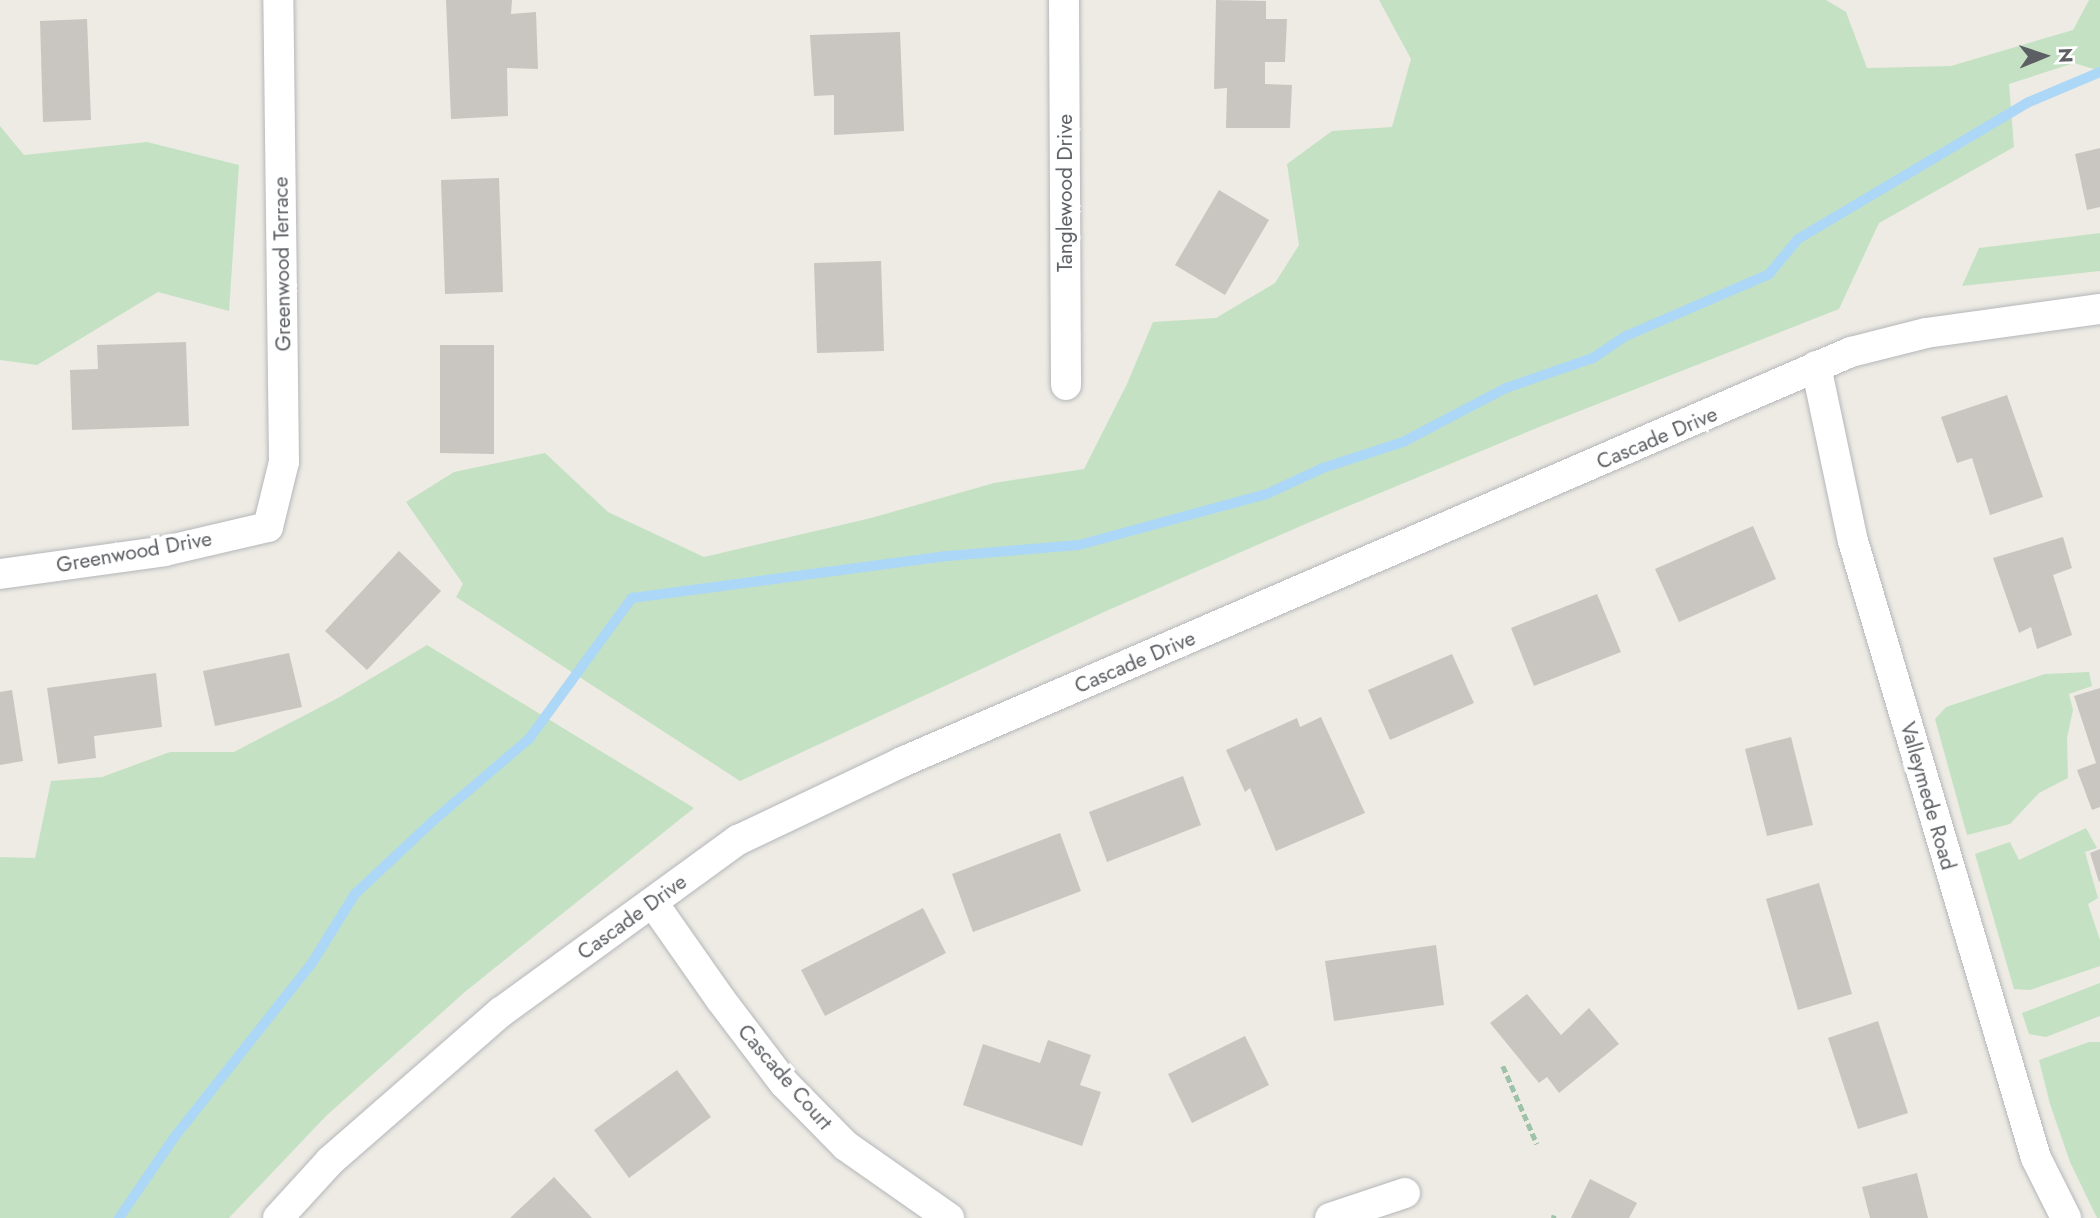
<!DOCTYPE html>
<html>
<head>
<meta charset="utf-8">
<style>
	body { margin:0 }
	#map { position:relative; width:2100px; height:1218px; overflow:hidden; background:#edebe4; font-family:Jost,sans-serif }
	div>[style] { position:absolute }
	.green>* { inset:0; background:#c4e2c3 }
	.stream>* { height:10px; margin:-5px; padding:0 5px; transform-origin:5px; border-radius:5px; background:#acd7f6 }
	.building>* { inset:0; background:#c9c6c1 }
	.path>* { height:4.5px; margin-top:-2.25px; transform-origin:0; background:repeating-linear-gradient(90deg,#9dc2a7 0 7px,transparent 0 10.5px) }
	.roads { filter:drop-shadow(0 0 2px #b5b6ba) drop-shadow(0 0 2px #b5b6ba) }
	.street>* { height:30px; margin:-15px; padding:0 15px; transform-origin:15px; border-radius:15px; background:#fff }
	span { translate:-50% -50%; white-space:nowrap; text-align:center; line-height:1.15; -webkit-text-stroke:7px #fff; paint-order:stroke }
	.street-label { font-size:21px; color:#5c5f63 }
	.north { position:absolute; left:2009px; top:21px; width:70px; height:70px; -webkit-text-stroke:5px #fff; paint-order:stroke; rotate:88deg; font-size:19px; font-weight:700; line-height:28px; text-align:center; color:#5c5f63 }
	.north::after { content:''; display:block; margin:auto; width:24px; height:32px; background:#5c5f63; clip-path:polygon(50% 0,100% 100%,50% 72%,0 100%) }
</style>
</head>
<body>
<div id="map">
	<div class="green">
		<i style="clip-path:polygon(1379px 0,1826px 0,1846px 12px,1867px 68px,1951px 66px,2073px 30px,2089px 0,2100px 0,2100px 71px,2074px 63px,2009px 84px,2014px 147px,1879px 223px,1839px 309px,1539px 427px,1310px 522px,1104px 612px,740px 781px,456px 597px,463px 584px,406px 502px,454px 472px,545px 453px,608px 512px,704px 557px,871px 518px,994px 483px,1084px 469px,1127px 384px,1153px 322px,1216px 318px,1275px 283px,1299px 245px,1287px 164px,1332px 131px,1392px 127px,1411px 59px)"></i>
		<i style="clip-path:polygon(0 126px,24px 155px,147px 142px,239px 165px,229px 311px,158px 292px,37px 365px,0 360px)"></i>
		<i style="clip-path:polygon(2100px 233px,2100px 271px,1962px 286px,1979px 248px)"></i>
		<i style="clip-path:polygon(427px 645px,694px 808px,466px 991px,326px 1116px,229px 1218px,0 1218px,0 857px,35px 858px,51px 781px,102px 777px,170px 752px,234px 752px,338px 698px)"></i>
		<i style="clip-path:polygon(2089px 672px,2092px 686px,2069px 694px,2073px 710px,2067px 738px,2068px 778px,2039px 793px,2010px 824px,1967px 835px,1935px 719px,1946px 707px,2045px 674px)"></i>
		<i style="clip-path:polygon(2086px 828px,2097px 848px,2085px 852px,2098px 898px,2088px 904px,2100px 940px,2100px 966px,2030px 990px,2014px 989px,1975px 854px,2010px 842px,2019px 860px)"></i>
		<i style="clip-path:polygon(2100px 983px,2100px 1016px,2046px 1037px,2029px 1034px,2022px 1013px)"></i>
		<i style="clip-path:polygon(2089px 1042px,2100px 1042px,2100px 1218px,2097px 1218px,2070px 1162px,2050px 1104px,2039px 1060px)"></i>
	</div>
	<div class="stream">
		<i style="left:119px;top:1218px;width:96px;rotate:-55.6deg"></i>
		<i style="left:173px;top:1139px;width:224px;rotate:-51.7deg"></i>
		<i style="left:312px;top:963px;width:81px;rotate:-58.1deg"></i>
		<i style="left:355px;top:894px;width:108px;rotate:-43.1deg"></i>
		<i style="left:434px;top:820px;width:125px;rotate:-40.5deg"></i>
		<i style="left:529px;top:739px;width:175px;rotate:-53.9deg"></i>
		<i style="left:632px;top:598px;width:319px;rotate:-7.6deg"></i>
		<i style="left:948px;top:556px;width:131px;rotate:-4.8deg"></i>
		<i style="left:1079px;top:545px;width:195px;rotate:-15.2deg"></i>
		<i style="left:1267px;top:494px;width:62px;rotate:-24.9deg"></i>
		<i style="left:1323px;top:468px;width:84px;rotate:-18deg"></i>
		<i style="left:1403px;top:442px;width:116px;rotate:-27.7deg"></i>
		<i style="left:1506px;top:388px;width:92px;rotate:-19deg"></i>
		<i style="left:1593px;top:358px;width:40px;rotate:-34deg"></i>
		<i style="left:1626px;top:336px;width:156px;rotate:-23.4deg"></i>
		<i style="left:1769px;top:274px;width:45px;rotate:-50.4deg"></i>
		<i style="left:1798px;top:239px;width:269px;rotate:-30.7deg"></i>
		<i style="left:2029px;top:102px;width:77px;rotate:-22.9deg"></i>
	</div>
	<div class="building">
		<i style="clip-path:polygon(446px 0,512px 0,511px 14px,536px 12px,538px 69px,507px 68px,508px 116px,451px 119px)"></i>
		<i style="clip-path:polygon(1216px 0,1266px 1px,1266px 19px,1287px 19px,1285px 62px,1265px 62px,1265px 84px,1292px 85px,1290px 128px,1226px 128px,1227px 88px,1214px 89px)"></i>
		<i style="clip-path:polygon(87px 19px,91px 120px,43px 122px,40px 21px)"></i>
		<i style="clip-path:polygon(900px 32px,904px 131px,834px 135px,834px 95px,814px 96px,810px 35px)"></i>
		<i style="clip-path:polygon(2100px 148px,2100px 207px,2087px 210px,2075px 154px)"></i>
		<i style="clip-path:polygon(499px 178px,503px 292px,445px 294px,441px 180px)"></i>
		<i style="clip-path:polygon(1219px 190px,1269px 220px,1225px 295px,1175px 265px)"></i>
		<i style="clip-path:polygon(881px 261px,884px 351px,817px 353px,814px 263px)"></i>
		<i style="clip-path:polygon(186px 342px,189px 426px,72px 430px,70px 370px,98px 369px,97px 345px)"></i>
		<i style="clip-path:polygon(440px 345px,494px 345px,494px 454px,440px 453px)"></i>
		<i style="clip-path:polygon(2007px 395px,2043px 497px,1990px 515px,1972px 458px,1957px 463px,1941px 417px)"></i>
		<i style="clip-path:polygon(1753px 526px,1776px 579px,1679px 622px,1655px 569px)"></i>
		<i style="clip-path:polygon(2063px 537px,2072px 568px,2053px 575px,2072px 635px,2037px 649px,2031px 627px,2019px 633px,1993px 558px)"></i>
		<i style="clip-path:polygon(399px 551px,441px 591px,367px 670px,325px 631px)"></i>
		<i style="clip-path:polygon(1597px 594px,1621px 652px,1534px 686px,1511px 628px)"></i>
		<i style="clip-path:polygon(289px 653px,302px 707px,215px 726px,203px 671px)"></i>
		<i style="clip-path:polygon(1452px 654px,1474px 703px,1390px 740px,1368px 690px)"></i>
		<i style="clip-path:polygon(156px 673px,162px 727px,94px 736px,96px 758px,58px 764px,47px 688px)"></i>
		<i style="clip-path:polygon(2100px 688px,2100px 807px,2092px 810px,2077px 770px,2096px 763px,2074px 696px)"></i>
		<i style="clip-path:polygon(12px 690px,23px 761px,0 765px,0 692px)"></i>
		<i style="clip-path:polygon(1321px 717px,1365px 813px,1276px 851px,1250px 788px,1245px 792px,1226px 750px,1297px 718px,1300px 727px)"></i>
		<i style="clip-path:polygon(1791px 737px,1813px 825px,1767px 836px,1745px 749px)"></i>
		<i style="clip-path:polygon(1183px 776px,1201px 825px,1107px 862px,1089px 812px)"></i>
		<i style="clip-path:polygon(1060px 833px,1081px 891px,973px 932px,952px 874px)"></i>
		<i style="clip-path:polygon(2100px 849px,2100px 881px,2099px 882px,2090px 853px)"></i>
		<i style="clip-path:polygon(1819px 883px,1852px 994px,1798px 1010px,1766px 899px)"></i>
		<i style="clip-path:polygon(923px 908px,946px 953px,825px 1016px,801px 970px)"></i>
		<i style="clip-path:polygon(1436px 945px,1444px 1005px,1334px 1021px,1325px 961px)"></i>
		<i style="clip-path:polygon(1527px 994px,1561px 1035px,1589px 1008px,1619px 1044px,1559px 1093px,1547px 1077px,1539px 1083px,1490px 1023px)"></i>
		<i style="clip-path:polygon(1878px 1021px,1908px 1113px,1858px 1129px,1828px 1038px)"></i>
		<i style="clip-path:polygon(1245px 1036px,1269px 1085px,1192px 1123px,1168px 1074px)"></i>
		<i style="clip-path:polygon(1048px 1040px,1091px 1055px,1080px 1085px,1101px 1092px,1082px 1146px,963px 1105px,983px 1044px,1040px 1063px)"></i>
		<i style="clip-path:polygon(677px 1070px,711px 1117px,629px 1178px,594px 1130px)"></i>
		<i style="clip-path:polygon(1917px 1173px,1928px 1218px,1870px 1218px,1862px 1187px)"></i>
		<i style="clip-path:polygon(554px 1177px,592px 1218px,510px 1218px)"></i>
		<i style="clip-path:polygon(1590px 1179px,1637px 1203px,1629px 1218px,1571px 1218px)"></i>
	</div>
	<div class="path">
		<i style="left:1503px;top:1066px;width:85px;rotate:66.4deg"></i>
		<i style="left:1553px;top:1218px;width:3px;rotate:-72deg"></i>
	</div>
	<div class="roads">
		<div class="street">
			<i style="left:1064px;top:0;width:385px;rotate:89.7deg"></i>
			<i style="left:1816px;top:366px;width:179px;rotate:78.1deg"></i>
			<i style="left:1853px;top:541px;width:644px;rotate:73.48deg"></i>
			<i style="left:2036px;top:1158px;width:67px;rotate:63.4deg"></i>
			<i style="left:0;top:574px;width:167px;rotate:-7.9deg"></i>
			<i style="left:165px;top:551px;width:106px;rotate:-13.1deg"></i>
			<i style="left:268px;top:527px;width:67px;rotate:-76.2deg"></i>
			<i style="left:284px;top:462px;width:462px;rotate:-90.7deg"></i>
			<i style="left:653px;top:903px;width:118px;rotate:55deg"></i>
			<i style="left:721px;top:1000px;width:104px;rotate:52.8deg"></i>
			<i style="left:784px;top:1083px;width:88px;rotate:45.5deg"></i>
			<i style="left:846px;top:1146px;width:126px;rotate:35deg"></i>
			<i style="left:278px;top:1218px;width:77px;rotate:-47.6deg"></i>
			<i style="left:330px;top:1161px;width:227px;rotate:-41.1deg"></i>
			<i style="left:501px;top:1012px;width:293px;rotate:-36deg"></i>
			<i style="left:738px;top:840px;width:182px;rotate:-25.4deg"></i>
			<i style="left:902px;top:762px;width:1034px;rotate:-23.37deg"></i>
			<i style="left:1851px;top:352px;width:77px;rotate:-14.2deg"></i>
			<i style="left:1926px;top:333px;width:176px;rotate:-7.9deg"></i>
			<i style="left:1330px;top:1218px;width:79px;rotate:-18.4deg"></i>
		</div>
	</div>
	<div class="street-label">
		<span style="left:1065px;top:193px;rotate:-90deg">Tanglewood Drive</span>
		<span style="left:282px;top:264px;rotate:-91deg">Greenwood Terrace</span>
		<span style="left:1657px;top:438px;rotate:-23deg">Cascade Drive</span>
		<span style="left:134px;top:552px;rotate:-10deg">Greenwood Drive</span>
		<span style="left:1135px;top:662px;rotate:-23deg">Cascade Drive</span>
		<span style="left:1928px;top:796px;rotate:74deg">Valleymede Road</span>
		<span style="left:632px;top:917px;rotate:-36deg">Cascade Drive</span>
		<span style="left:785px;top:1077px;rotate:49deg">Cascade Court</span>
	</div>
	<div class="north">N</div>
</div>
</body>
</html>
